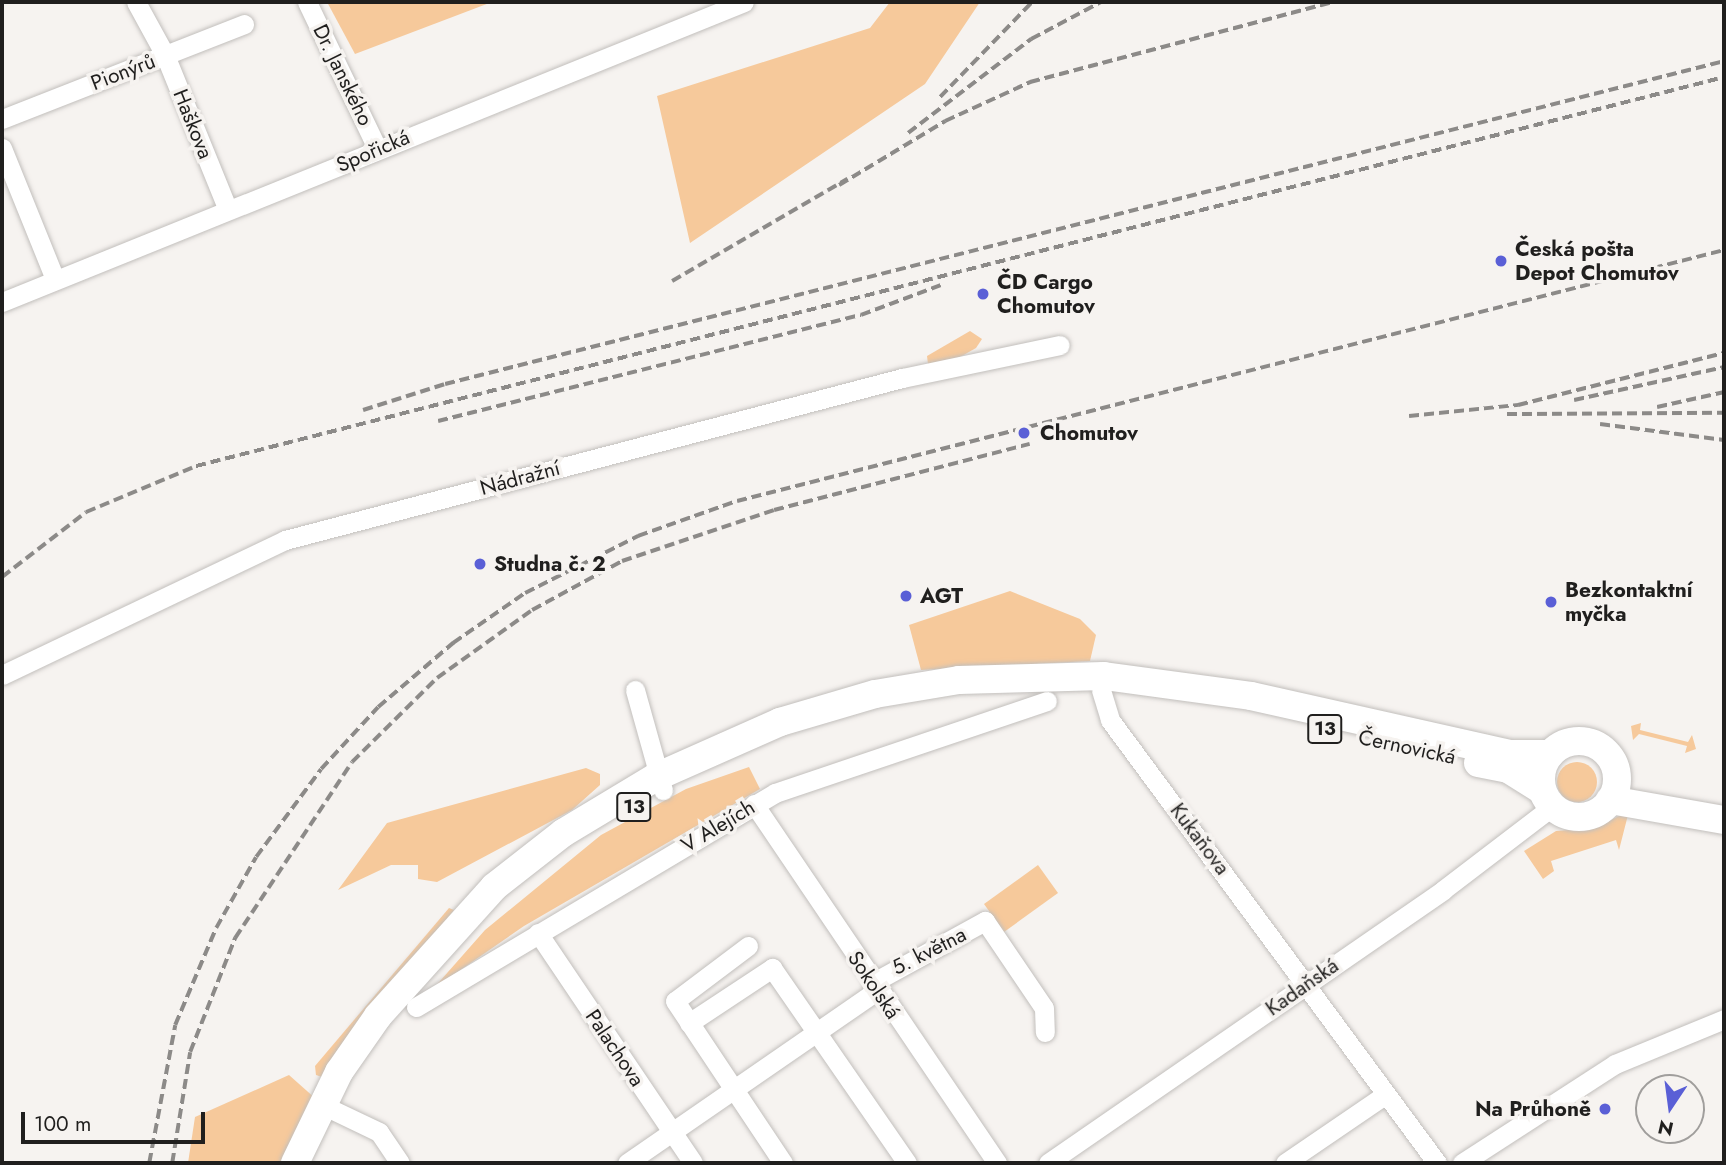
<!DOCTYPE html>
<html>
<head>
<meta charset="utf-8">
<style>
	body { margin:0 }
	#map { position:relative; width:1726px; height:1165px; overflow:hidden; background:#f6f3f0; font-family:Jost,sans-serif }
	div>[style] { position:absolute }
	.green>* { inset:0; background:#f6c99b }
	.round { border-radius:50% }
	.roads { filter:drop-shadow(0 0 2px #c2bfbc) drop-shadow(0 0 2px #c2bfbc) }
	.minor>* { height:19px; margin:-9.5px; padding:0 9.5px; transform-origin:9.5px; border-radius:9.5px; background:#fff }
	.highway>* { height:28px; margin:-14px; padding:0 14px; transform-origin:14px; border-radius:14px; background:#fff }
	.highway>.ring { margin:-14px; padding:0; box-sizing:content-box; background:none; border:28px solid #fff; border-radius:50% }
	.rail>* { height:3.5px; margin-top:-1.75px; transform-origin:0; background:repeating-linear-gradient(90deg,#8c8a88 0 10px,transparent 0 15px) }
	.dots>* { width:19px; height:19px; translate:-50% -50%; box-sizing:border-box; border:4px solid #f6f3f0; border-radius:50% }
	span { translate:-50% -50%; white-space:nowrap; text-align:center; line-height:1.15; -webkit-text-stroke:7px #f6f3f0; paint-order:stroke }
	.shield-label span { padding:2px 5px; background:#f6f3f0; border:2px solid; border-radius:5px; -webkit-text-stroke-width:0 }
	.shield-label { font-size:19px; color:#201f1e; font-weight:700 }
	.street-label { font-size:21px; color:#201f1e }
	.poi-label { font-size:21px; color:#201f1e; font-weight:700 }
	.left { translate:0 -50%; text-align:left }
	.right { translate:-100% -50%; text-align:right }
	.frame { position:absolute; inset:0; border:4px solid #201f1e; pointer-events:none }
	.north { position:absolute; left:1635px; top:1074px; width:70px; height:70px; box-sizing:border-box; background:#f6f3f0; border:2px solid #a09e9c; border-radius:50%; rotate:193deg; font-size:19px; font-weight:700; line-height:28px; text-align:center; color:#201f1e }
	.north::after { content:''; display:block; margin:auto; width:24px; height:32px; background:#5a5fd6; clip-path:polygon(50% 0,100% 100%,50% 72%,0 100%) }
	.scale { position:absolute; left:21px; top:1112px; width:184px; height:32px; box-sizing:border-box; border:4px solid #201f1e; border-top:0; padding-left:9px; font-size:21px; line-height:24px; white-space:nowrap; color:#201f1e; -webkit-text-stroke:5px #f6f3f0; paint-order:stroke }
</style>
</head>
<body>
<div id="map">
	<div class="green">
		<i style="clip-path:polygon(327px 2px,492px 2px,355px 54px)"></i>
		<i style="clip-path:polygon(890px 2px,980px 2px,925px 84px,690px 243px,657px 96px,870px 28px)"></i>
		<i style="clip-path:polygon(970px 331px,982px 339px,976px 348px,946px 365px,928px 364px,927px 356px)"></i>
		<i style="clip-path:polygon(1010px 591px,1080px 619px,1096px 635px,1090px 661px,921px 670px,909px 625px)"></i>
		<i style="clip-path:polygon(1641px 723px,1640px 730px,1688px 742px,1692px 735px,1696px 749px,1685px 753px,1687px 746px,1639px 734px,1633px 740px,1631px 726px)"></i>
		<i class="round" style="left:1557px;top:762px;width:40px;height:40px"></i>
		<i style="clip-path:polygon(749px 767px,760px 789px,524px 926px,433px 989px,485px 930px,601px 835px,686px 789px)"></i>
		<i style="clip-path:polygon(586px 768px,600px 774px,600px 785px,572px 810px,437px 882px,418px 879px,418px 865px,391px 865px,338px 890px,387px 823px)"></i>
		<i style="clip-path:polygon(1629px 811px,1619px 850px,1616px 840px,1551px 861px,1554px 871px,1543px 879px,1524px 851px,1556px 831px,1595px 828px)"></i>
		<i style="clip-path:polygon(1038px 865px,1058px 893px,1004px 932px,984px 904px)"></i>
		<i style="clip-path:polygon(449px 908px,454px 910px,322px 1077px,316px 1075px,315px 1066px)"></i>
		<i style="clip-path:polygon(289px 1075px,316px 1099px,287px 1163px,188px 1163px,195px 1117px)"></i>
	</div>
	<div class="roads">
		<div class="minor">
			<i style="left:136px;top:2px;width:60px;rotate:61.3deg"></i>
			<i style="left:165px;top:55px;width:167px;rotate:67.9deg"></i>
			<i style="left:307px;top:2px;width:162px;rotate:64.4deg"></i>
			<i style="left:2px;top:119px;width:260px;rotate:-21.4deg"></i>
			<i style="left:2px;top:148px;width:141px;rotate:68deg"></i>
			<i style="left:2px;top:302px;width:800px;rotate:-22.01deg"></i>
			<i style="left:2px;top:675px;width:314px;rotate:-25.5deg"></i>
			<i style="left:285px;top:540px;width:638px;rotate:-14.71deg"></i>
			<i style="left:902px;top:378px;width:161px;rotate:-11.8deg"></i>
			<i style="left:635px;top:690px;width:104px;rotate:74.4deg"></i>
			<i style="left:1101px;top:690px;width:31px;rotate:73deg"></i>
			<i style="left:1110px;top:720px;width:551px;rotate:53.57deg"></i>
			<i style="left:754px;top:804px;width:434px;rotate:55.9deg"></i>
			<i style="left:538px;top:933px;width:277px;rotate:56deg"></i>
			<i style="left:748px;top:946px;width:91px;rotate:143deg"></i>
			<i style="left:675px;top:1001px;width:195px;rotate:56.3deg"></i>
			<i style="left:872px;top:983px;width:129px;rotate:-28.8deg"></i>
			<i style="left:985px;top:921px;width:105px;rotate:55.9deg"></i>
			<i style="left:1044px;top:1008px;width:24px;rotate:88deg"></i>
			<i style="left:416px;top:1007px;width:418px;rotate:-30.8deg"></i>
			<i style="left:775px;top:793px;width:287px;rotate:-18.7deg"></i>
			<i style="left:689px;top:1023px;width:100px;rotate:-33.5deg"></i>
			<i style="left:772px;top:968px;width:237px;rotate:55.3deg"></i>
			<i style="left:335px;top:1111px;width:49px;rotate:25.5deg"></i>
			<i style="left:379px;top:1132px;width:37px;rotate:56deg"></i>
			<i style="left:627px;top:1163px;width:303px;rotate:-34.6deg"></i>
			<i style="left:1048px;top:1163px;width:480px;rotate:-34.6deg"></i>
			<i style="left:1443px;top:890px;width:138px;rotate:-37.4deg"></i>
			<i style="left:1285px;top:1163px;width:122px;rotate:-34.3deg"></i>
			<i style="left:1462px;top:1163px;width:182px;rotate:-32.9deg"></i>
			<i style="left:1615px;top:1064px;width:118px;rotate:-22.4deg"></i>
		</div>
		<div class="highway">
			<i class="ring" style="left:1541px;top:741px;width:48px;height:48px"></i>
			<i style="left:1478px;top:763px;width:31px;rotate:11deg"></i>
			<i style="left:1508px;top:769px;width:40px;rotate:32deg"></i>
			<i style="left:1610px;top:800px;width:116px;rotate:10deg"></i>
			<i style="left:295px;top:1163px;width:101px;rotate:-64.2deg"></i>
			<i style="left:339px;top:1072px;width:68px;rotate:-55.1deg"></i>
			<i style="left:378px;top:1016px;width:173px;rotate:-48deg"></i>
			<i style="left:494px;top:887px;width:88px;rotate:-38deg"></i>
			<i style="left:563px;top:833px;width:109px;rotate:-31.1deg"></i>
			<i style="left:656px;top:777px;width:136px;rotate:-23.9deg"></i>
			<i style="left:780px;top:722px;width:99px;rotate:-16.4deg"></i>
			<i style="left:875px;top:694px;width:85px;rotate:-9.5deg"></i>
			<i style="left:959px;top:680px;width:145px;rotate:-1.6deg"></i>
			<i style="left:1104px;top:676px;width:148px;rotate:7.7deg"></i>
			<i style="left:1251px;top:696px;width:265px;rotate:12.6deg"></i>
			<i style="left:1510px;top:754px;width:40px"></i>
		</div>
	</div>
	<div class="rail">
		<i style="left:940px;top:97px;width:132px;rotate:-45.9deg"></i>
		<i style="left:908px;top:133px;width:155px;rotate:-37.4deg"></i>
		<i style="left:1031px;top:39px;width:79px;rotate:-27.9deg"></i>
		<i style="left:839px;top:185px;width:124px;rotate:-31.1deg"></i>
		<i style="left:945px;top:121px;width:94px;rotate:-24.6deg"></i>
		<i style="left:1030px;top:82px;width:313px;rotate:-14.8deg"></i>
		<i style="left:672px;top:281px;width:203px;rotate:-30.2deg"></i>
		<i style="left:1574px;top:400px;width:154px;rotate:-12.4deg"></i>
		<i style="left:1657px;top:407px;width:69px;rotate:-12.6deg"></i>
		<i style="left:363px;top:410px;width:86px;rotate:-17.6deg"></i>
		<i style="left:445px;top:384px;width:1319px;rotate:-14.17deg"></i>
		<i style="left:1507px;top:414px;width:217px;rotate:-0.3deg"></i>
		<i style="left:1409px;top:416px;width:110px;rotate:-5.8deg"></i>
		<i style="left:1518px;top:405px;width:212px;rotate:-14.2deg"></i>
		<i style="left:438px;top:421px;width:436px;rotate:-14.1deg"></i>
		<i style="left:861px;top:315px;width:85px;rotate:-20.6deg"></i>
		<i style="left:1600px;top:424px;width:125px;rotate:7.4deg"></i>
		<i style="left:2px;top:577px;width:106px;rotate:-37.7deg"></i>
		<i style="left:86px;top:512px;width:119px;rotate:-22.7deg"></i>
		<i style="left:196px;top:466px;width:1577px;rotate:-14.28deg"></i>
		<i style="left:149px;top:1163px;width:140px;rotate:-79.3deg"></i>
		<i style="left:175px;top:1025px;width:105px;rotate:-67.1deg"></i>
		<i style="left:216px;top:928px;width:81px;rotate:-60.6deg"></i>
		<i style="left:256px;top:857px;width:109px;rotate:-53.5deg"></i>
		<i style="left:321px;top:769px;width:84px;rotate:-47.4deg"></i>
		<i style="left:378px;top:707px;width:99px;rotate:-40.5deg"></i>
		<i style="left:453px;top:643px;width:88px;rotate:-34.8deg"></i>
		<i style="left:525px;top:593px;width:127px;rotate:-26.8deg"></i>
		<i style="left:638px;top:536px;width:105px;rotate:-19.5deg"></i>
		<i style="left:737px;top:501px;width:1018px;rotate:-14.27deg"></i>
		<i style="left:172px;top:1163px;width:112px;rotate:-80.8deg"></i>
		<i style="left:190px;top:1052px;width:123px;rotate:-68.5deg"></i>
		<i style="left:235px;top:938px;width:211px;rotate:-56.4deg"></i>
		<i style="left:352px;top:762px;width:120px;rotate:-44.7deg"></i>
		<i style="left:437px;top:678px;width:117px;rotate:-35.6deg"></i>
		<i style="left:532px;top:610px;width:102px;rotate:-28.6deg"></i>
		<i style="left:622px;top:561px;width:160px;rotate:-18.5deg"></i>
		<i style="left:774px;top:510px;width:264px;rotate:-14.5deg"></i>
	</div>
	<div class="dots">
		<i style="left:1501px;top:261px;background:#5a5fd6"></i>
		<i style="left:983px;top:294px;background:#5a5fd6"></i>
		<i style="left:1024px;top:433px;background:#5a5fd6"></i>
		<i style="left:480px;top:564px;background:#5a5fd6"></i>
		<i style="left:906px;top:596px;background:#5a5fd6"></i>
		<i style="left:1551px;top:602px;background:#5a5fd6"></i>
		<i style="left:1605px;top:1109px;background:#5a5fd6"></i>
	</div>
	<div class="shield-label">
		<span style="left:1325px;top:729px">13</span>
		<span style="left:634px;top:807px">13</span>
	</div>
	<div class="street-label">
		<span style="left:123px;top:72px;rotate:-21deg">Pionýrů</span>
		<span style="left:343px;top:75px;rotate:64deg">Dr. Janského</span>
		<span style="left:193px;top:124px;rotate:68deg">Haškova</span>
		<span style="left:373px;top:151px;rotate:-23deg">Spořická</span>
		<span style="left:520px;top:478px;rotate:-15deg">Nádražní</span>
		<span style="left:1407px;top:747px;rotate:12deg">Černovická</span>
		<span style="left:718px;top:826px;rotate:-31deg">V Alejích</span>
		<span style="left:1200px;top:839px;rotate:53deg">Kukaňova</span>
		<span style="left:929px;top:951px;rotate:-27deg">5. května</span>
		<span style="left:874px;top:985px;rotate:56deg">Sokolská</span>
		<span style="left:1302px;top:987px;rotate:-35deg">Kadaňská</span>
		<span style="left:615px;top:1048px;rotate:56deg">Palachova</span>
	</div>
	<div class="poi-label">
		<span class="left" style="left:1515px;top:261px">Česká pošta<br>Depot Chomutov</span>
		<span class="left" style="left:997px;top:294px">ČD Cargo<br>Chomutov</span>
		<span class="left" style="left:1040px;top:433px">Chomutov</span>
		<span class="left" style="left:494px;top:564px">Studna č. 2</span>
		<span class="left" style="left:1565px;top:602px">Bezkontaktní<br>myčka</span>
		<span class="left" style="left:920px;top:596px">AGT</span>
		<span class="right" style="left:1591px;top:1109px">Na Průhoně</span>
	</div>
	<div class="frame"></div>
	<div class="north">N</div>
	<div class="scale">100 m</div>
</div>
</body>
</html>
